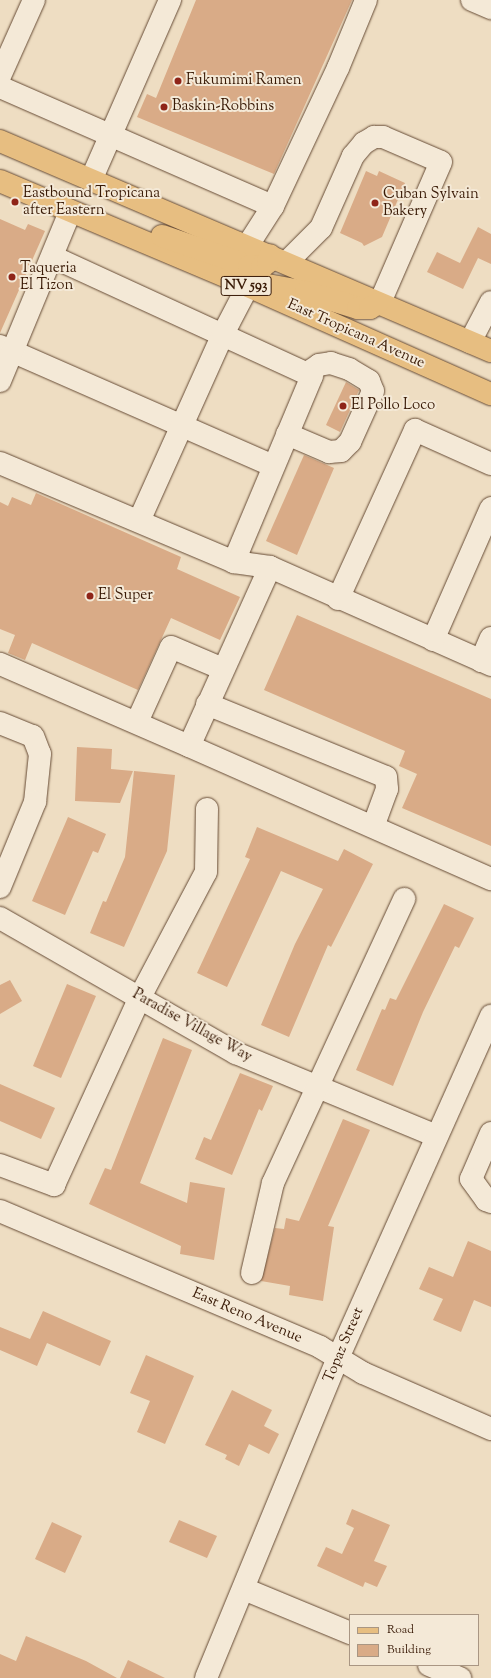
<!DOCTYPE html>
<html>
<head>
<meta charset="utf-8">
<style>
	body { margin:0 }
	#map { position:relative; width:491px; height:1678px; overflow:hidden; background:#eeddc2; font-family:"Sorts Mill Goudy",serif }
	div>[style] { position:absolute }
	.building>* { inset:0; background:#d9ab87 }
	.roads { filter:drop-shadow(0 0 1px #664b35) drop-shadow(0 0 1px #664b35) }
	.minor>* { height:22px; margin:-11px; padding:0 11px; transform-origin:11px; border-radius:11px; background:#f4e9d7 }
	.major>* { height:22px; margin:-11px; padding:0 11px; transform-origin:11px; border-radius:11px; background:#e7be81 }
	.dots>* { width:11px; height:11px; translate:-50% -50%; box-sizing:border-box; border:2px solid #f4e9d7; border-radius:50% }
	span { translate:-50% -50%; white-space:nowrap; text-align:center; line-height:1.15; -webkit-text-stroke:4px #f4e9d7; paint-order:stroke }
	.shield-label span { padding:1px 3px; background:#f4e9d7; border:1px solid; border-radius:3px; -webkit-text-stroke-width:0 }
	.shield-label { font-size:14px; color:#391a06; font-weight:700 }
	.poi-label { font-size:15px; color:#391a06 }
	.left { translate:0 -50%; text-align:left }
	.street-label { font-size:15px; color:#391a06 }
	.legend { position:absolute; left:349px; top:1614px; width:130px; height:52px; box-sizing:border-box; background:#f4e9d7; border:1px solid #a99683; margin:0; padding:5px 7px; list-style:none; font-size:12px; color:#391a06 }
	.legend li { display:flex; align-items:center; gap:8px; height:20px }
	.legend b { width:20px; border:1px solid #a99683 }
</style>
</head>
<body>
<div id="map">
	<div class="building">
		<i style="clip-path:polygon(196px 0,352px 0,274px 174px,137px 117px,147px 94px,156px 98px)"></i>
		<i style="clip-path:polygon(366px 171px,377px 176px,379px 171px,405px 183px,382px 237px,364px 246px,362px 243px,340px 233px)"></i>
		<i style="clip-path:polygon(0 219px,25px 230px,28px 224px,45px 231px,0 333px)"></i>
		<i style="clip-path:polygon(478px 227px,491px 234px,491px 264px,478px 258px,463px 289px,427px 272px,437px 252px,460px 263px)"></i>
		<i style="clip-path:polygon(346px 382px,359px 390px,340px 432px,326px 425px)"></i>
		<i style="clip-path:polygon(304px 455px,334px 468px,297px 555px,266px 541px)"></i>
		<i style="clip-path:polygon(36px 493px,181px 557px,177px 569px,240px 597px,220px 640px,171px 618px,138px 690px,32px 643px,25px 660px,8px 653px,15px 635px,0 629px,0 502px,8px 506px,12px 497px,31px 505px)"></i>
		<i style="clip-path:polygon(297px 615px,491px 699px,491px 846px,402px 808px,417px 774px,399px 766px,405px 751px,264px 690px)"></i>
		<i style="clip-path:polygon(77px 747px,112px 749px,111px 769px,133px 771px,120px 803px,75px 801px)"></i>
		<i style="clip-path:polygon(134px 771px,175px 775px,167px 851px,124px 947px,90px 933px,103px 901px,106px 902px,125px 857px)"></i>
		<i style="clip-path:polygon(68px 817px,106px 834px,98px 853px,93px 851px,65px 915px,32px 901px)"></i>
		<i style="clip-path:polygon(257px 827px,338px 861px,344px 849px,373px 864px,331px 947px,328px 945px,289px 1037px,261px 1025px,295px 944px,323px 889px,281px 871px,227px 987px,197px 973px,250px 859px,245px 857px)"></i>
		<i style="clip-path:polygon(444px 904px,474px 918px,459px 948px,455px 946px,423px 1012px,393px 1086px,356px 1070px,382px 1009px,385px 1010px,390px 998px,396px 1000px)"></i>
		<i style="clip-path:polygon(10px 980px,22px 1001px,0 1014px,0 985px)"></i>
		<i style="clip-path:polygon(67px 984px,96px 996px,61px 1078px,33px 1066px)"></i>
		<i style="clip-path:polygon(163px 1038px,192px 1050px,140px 1183px,187px 1203px,190px 1182px,225px 1188px,214px 1260px,180px 1254px,181px 1246px,89px 1204px,105px 1168px,111px 1170px)"></i>
		<i style="clip-path:polygon(240px 1073px,273px 1086px,262px 1111px,259px 1109px,232px 1175px,195px 1159px,204px 1137px,211px 1140px)"></i>
		<i style="clip-path:polygon(0 1084px,55px 1108px,41px 1139px,0 1121px)"></i>
		<i style="clip-path:polygon(343px 1119px,370px 1130px,328px 1226px,334px 1227px,323px 1301px,289px 1295px,290px 1286px,261px 1281px,275px 1228px,284px 1229px,286px 1218px,299px 1221px)"></i>
		<i style="clip-path:polygon(468px 1241px,491px 1251px,491px 1307px,474px 1300px,461px 1332px,433px 1320px,443px 1299px,419px 1289px,429px 1267px,453px 1277px)"></i>
		<i style="clip-path:polygon(43px 1311px,111px 1341px,100px 1366px,47px 1343px,37px 1366px,0 1350px,0 1327px,30px 1339px)"></i>
		<i style="clip-path:polygon(146px 1355px,194px 1376px,165px 1444px,137px 1432px,150px 1401px,130px 1393px)"></i>
		<i style="clip-path:polygon(232px 1390px,272px 1410px,264px 1426px,279px 1434px,269px 1454px,249px 1444px,239px 1466px,225px 1459px,227px 1455px,205px 1445px)"></i>
		<i style="clip-path:polygon(352px 1509px,390px 1525px,374px 1561px,387px 1566px,377px 1587px,365px 1582px,363px 1587px,317px 1566px,326px 1547px,342px 1554px,354px 1528px,346px 1524px)"></i>
		<i style="clip-path:polygon(179px 1520px,217px 1536px,207px 1558px,169px 1542px)"></i>
		<i style="clip-path:polygon(52px 1522px,82px 1536px,65px 1573px,35px 1559px)"></i>
		<i style="clip-path:polygon(26px 1636px,86px 1661px,117px 1678px,0 1678px,0 1654px,16px 1661px)"></i>
		<i style="clip-path:polygon(128px 1660px,165px 1678px,120px 1678px)"></i>
	</div>
	<div class="roads">
		<div class="minor">
			<i style="left:472px;top:0;width:21px;rotate:23deg"></i>
			<i style="left:0;top:76px;width:83px;rotate:-65.9deg"></i>
			<i style="left:0;top:87px;width:298px;rotate:23.6deg"></i>
			<i style="left:91px;top:180px;width:197px;rotate:-66.3deg"></i>
			<i style="left:248px;top:245px;width:46px;rotate:-57.3deg"></i>
			<i style="left:273px;top:206px;width:153px;rotate:-64.8deg"></i>
			<i style="left:338px;top:68px;width:74px;rotate:-67.6deg"></i>
			<i style="left:53px;top:257px;width:285px;rotate:24.7deg"></i>
			<i style="left:312px;top:376px;width:202px;rotate:112.8deg"></i>
			<i style="left:287px;top:262px;width:48px;rotate:-45deg"></i>
			<i style="left:321px;top:228px;width:79px;rotate:-66deg"></i>
			<i style="left:353px;top:156px;width:17px;rotate:-50deg"></i>
			<i style="left:364px;top:143px;width:12px;rotate:-31deg"></i>
			<i style="left:374px;top:137px;width:9px"></i>
			<i style="left:383px;top:137px;width:63px;rotate:23.3deg"></i>
			<i style="left:441px;top:162px;width:153px;rotate:113.5deg"></i>
			<i style="left:470px;top:342px;width:45px;rotate:-62.3deg"></i>
			<i style="left:0;top:346px;width:298px;rotate:23.7deg"></i>
			<i style="left:0;top:381px;width:183px;rotate:-67.5deg"></i>
			<i style="left:287px;top:434px;width:46px;rotate:23.2deg"></i>
			<i style="left:329px;top:452px;width:12px;rotate:-5deg"></i>
			<i style="left:341px;top:451px;width:13px;rotate:-45deg"></i>
			<i style="left:350px;top:442px;width:56px;rotate:-65.7deg"></i>
			<i style="left:373px;top:391px;width:11px;rotate:-112deg"></i>
			<i style="left:369px;top:381px;width:23px;rotate:-149deg"></i>
			<i style="left:349px;top:369px;width:19px;rotate:-162deg"></i>
			<i style="left:331px;top:363px;width:12px;rotate:171deg"></i>
			<i style="left:319px;top:365px;width:14px;rotate:146deg"></i>
			<i style="left:0;top:463px;width:254px;rotate:22.9deg"></i>
			<i style="left:234px;top:562px;width:36px;rotate:8deg"></i>
			<i style="left:270px;top:567px;width:196px;rotate:114.3deg"></i>
			<i style="left:189px;top:746px;width:206px;rotate:-156.5deg"></i>
			<i style="left:139px;top:521px;width:205px;rotate:-65.8deg"></i>
			<i style="left:223px;top:334px;width:54px;rotate:-62.5deg"></i>
			<i style="left:270px;top:567px;width:242px;rotate:23.9deg"></i>
			<i style="left:338px;top:599px;width:186px;rotate:-65.5deg"></i>
			<i style="left:415px;top:430px;width:83px;rotate:24.1deg"></i>
			<i style="left:433px;top:640px;width:144px;rotate:-66.3deg"></i>
			<i style="left:481px;top:661px;width:25px;rotate:-67deg"></i>
			<i style="left:207px;top:704px;width:193px;rotate:22.2deg"></i>
			<i style="left:386px;top:777px;width:12px;rotate:85deg"></i>
			<i style="left:387px;top:789px;width:40px;rotate:110.2deg"></i>
			<i style="left:137px;top:722px;width:82px;rotate:-65.6deg"></i>
			<i style="left:171px;top:647px;width:56px;rotate:22.9deg"></i>
			<i style="left:0;top:723px;width:35px;rotate:22deg"></i>
			<i style="left:33px;top:736px;width:19px;rotate:69deg"></i>
			<i style="left:40px;top:754px;width:48px;rotate:95.9deg"></i>
			<i style="left:35px;top:802px;width:92px;rotate:112.4deg"></i>
			<i style="left:189px;top:746px;width:330px;rotate:23.8deg"></i>
			<i style="left:0;top:918px;width:272px;rotate:29.8deg"></i>
			<i style="left:236px;top:1053px;width:217px;rotate:22.5deg"></i>
			<i style="left:491px;top:1133px;width:50px;rotate:113.5deg"></i>
			<i style="left:471px;top:1179px;width:26px;rotate:54deg"></i>
			<i style="left:486px;top:1200px;width:5px;rotate:22deg"></i>
			<i style="left:0;top:1165px;width:58px;rotate:20.3deg"></i>
			<i style="left:54px;top:1185px;width:207px;rotate:-65.4deg"></i>
			<i style="left:140px;top:997px;width:141px;rotate:-62.2deg"></i>
			<i style="left:206px;top:872px;width:63px;rotate:-89.1deg"></i>
			<i style="left:0;top:1211px;width:348px;rotate:23deg"></i>
			<i style="left:320px;top:1347px;width:50px;rotate:31.2deg"></i>
			<i style="left:363px;top:1373px;width:140px;rotate:23.6deg"></i>
			<i style="left:252px;top:1273px;width:92px;rotate:-76.9deg"></i>
			<i style="left:273px;top:1183px;width:313px;rotate:-65.2deg"></i>
			<i style="left:244px;top:1589px;width:115px;rotate:22.5deg"></i>
			<i style="left:429px;top:1665px;width:34px;rotate:23deg"></i>
			<i style="left:206px;top:1678px;width:346px;rotate:-67.6deg"></i>
			<i style="left:338px;top:1358px;width:375px;rotate:-65.9deg"></i>
		</div>
		<div class="major">
			<i style="left:0;top:141px;width:534px;rotate:23.16deg"></i>
			<i style="left:0;top:181px;width:269px;rotate:22.9deg"></i>
			<i style="left:248px;top:286px;width:266px;rotate:24deg"></i>
			<i style="left:162px;top:236px;width:92px;rotate:19deg"></i>
			<i style="left:249px;top:266px;width:13px;rotate:4deg"></i>
			<i style="left:262px;top:267px;width:8px;rotate:-40deg"></i>
			<i style="left:268px;top:262px;width:7px;rotate:-74deg"></i>
			<i style="left:262px;top:284px;width:45px;rotate:10.3deg"></i>
			<i style="left:306px;top:292px;width:54px;rotate:17.1deg"></i>
			<i style="left:358px;top:308px;width:12px"></i>
			<i style="left:370px;top:308px;width:8px;rotate:-30deg"></i>
		</div>
	</div>
	<div class="dots">
		<i style="left:178px;top:81px;background:#8f2418"></i>
		<i style="left:164px;top:107px;background:#8f2418"></i>
		<i style="left:15px;top:202px;background:#8f2418"></i>
		<i style="left:375px;top:203px;background:#8f2418"></i>
		<i style="left:12px;top:277px;background:#8f2418"></i>
		<i style="left:343px;top:406px;background:#8f2418"></i>
		<i style="left:90px;top:596px;background:#8f2418"></i>
	</div>
	<div class="shield-label">
		<span style="left:246px;top:286px">NV 593</span>
	</div>
	<div class="poi-label">
		<span class="left" style="left:186px;top:81px">Fukumimi Ramen</span>
		<span class="left" style="left:172px;top:107px">Baskin-Robbins</span>
		<span class="left" style="left:23px;top:202px">Eastbound Tropicana<br>after Eastern</span>
		<span class="left" style="left:383px;top:203px">Cuban Sylvain<br>Bakery</span>
		<span class="left" style="left:20px;top:277px">Taqueria<br>El Tizon</span>
		<span class="left" style="left:351px;top:406px">El Pollo Loco</span>
		<span class="left" style="left:98px;top:596px">El Super</span>
	</div>
	<div class="street-label">
		<span style="left:356px;top:334px;rotate:24deg">East Tropicana Avenue</span>
		<span style="left:192px;top:1026px;rotate:29deg">Paradise Village Way</span>
		<span style="left:247px;top:1316px;rotate:23deg">East Reno Avenue</span>
		<span style="left:344px;top:1345px;rotate:-67deg">Topaz Street</span>
	</div>
	<ul class="legend">
	<li><b style="height:5px;background:#e7be81"></b>Road</li>
	<li><b style="height:11px;background:#d9ab87"></b>Building</li>
	</ul>
</div>
</body>
</html>
